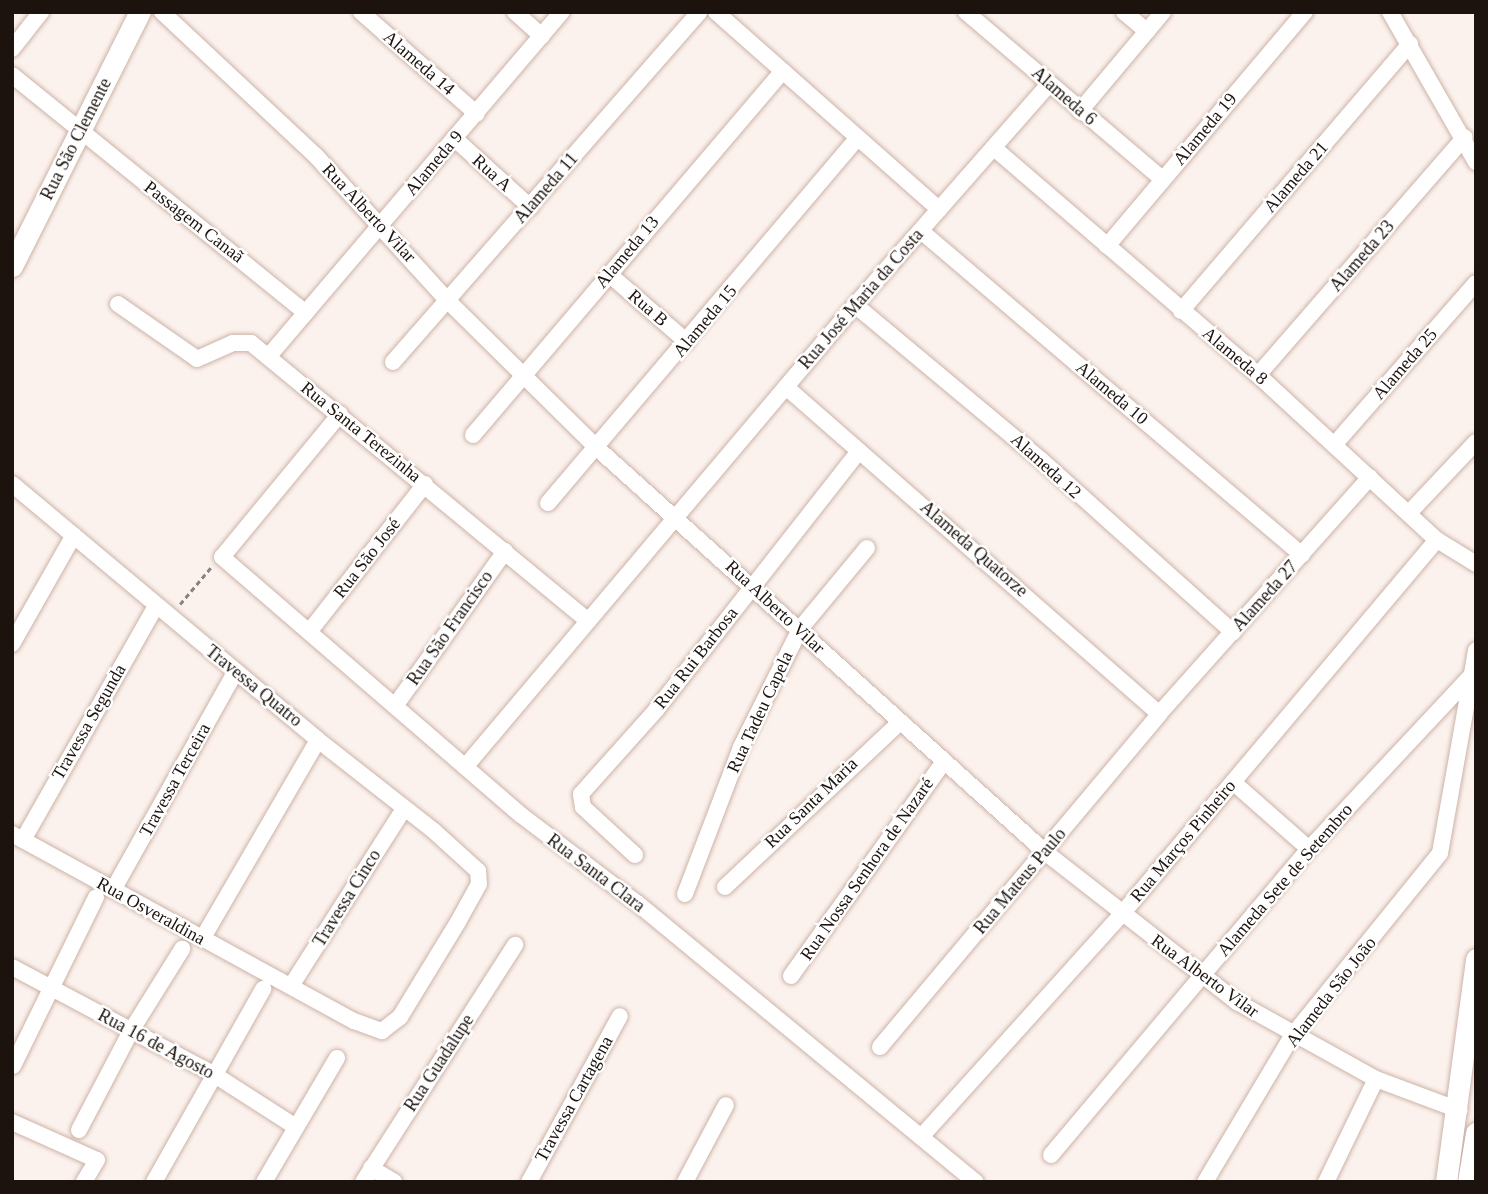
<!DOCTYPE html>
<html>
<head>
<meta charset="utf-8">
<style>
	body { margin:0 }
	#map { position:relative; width:1488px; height:1194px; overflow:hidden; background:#fcf2ed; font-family:Georgia,serif }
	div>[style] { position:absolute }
	.path>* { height:2.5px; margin-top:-1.25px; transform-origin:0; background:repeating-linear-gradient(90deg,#8b827d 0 5px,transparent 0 8.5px) }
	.roads { filter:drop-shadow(0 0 2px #ccb3a8) drop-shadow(0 0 2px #ccb3a8) }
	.minor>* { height:16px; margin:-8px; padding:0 8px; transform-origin:8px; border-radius:8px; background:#fff }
	.secondary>* { height:21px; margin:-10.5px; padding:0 10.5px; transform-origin:10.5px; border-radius:10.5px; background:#fff }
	span { translate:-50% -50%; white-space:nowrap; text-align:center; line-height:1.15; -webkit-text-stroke:5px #fff; paint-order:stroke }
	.street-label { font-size:18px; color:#1c130f }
	.frame { position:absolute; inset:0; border:14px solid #1c130f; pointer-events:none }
</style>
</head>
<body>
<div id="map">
	<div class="path">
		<i style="left:180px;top:604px;width:50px;rotate:-49.9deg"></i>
	</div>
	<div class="roads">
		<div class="minor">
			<i style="left:162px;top:12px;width:211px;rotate:43.1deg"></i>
			<i style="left:316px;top:156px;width:193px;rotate:47.7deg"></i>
			<i style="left:446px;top:299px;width:212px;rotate:44.6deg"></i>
			<i style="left:597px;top:448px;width:603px;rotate:42.04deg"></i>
			<i style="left:1045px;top:852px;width:244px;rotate:38deg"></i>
			<i style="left:1237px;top:1002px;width:159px;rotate:29deg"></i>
			<i style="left:1376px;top:1079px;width:89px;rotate:20.5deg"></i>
			<i style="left:361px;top:12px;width:154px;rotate:41.3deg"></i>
			<i style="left:515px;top:12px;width:36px;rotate:42deg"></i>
			<i style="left:716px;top:12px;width:298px;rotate:41.5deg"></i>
			<i style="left:966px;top:12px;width:257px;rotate:40.4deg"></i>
			<i style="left:1124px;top:12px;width:30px;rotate:40deg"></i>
			<i style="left:1390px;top:12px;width:173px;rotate:60.2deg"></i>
			<i style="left:12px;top:49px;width:47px;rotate:-51.9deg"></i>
			<i style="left:12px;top:75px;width:378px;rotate:39deg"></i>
			<i style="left:1080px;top:111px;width:129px;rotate:-50deg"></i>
			<i style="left:454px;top:138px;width:103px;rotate:42.2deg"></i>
			<i style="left:994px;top:148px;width:348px;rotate:40.7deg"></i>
			<i style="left:1258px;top:375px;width:243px;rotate:42.7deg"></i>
			<i style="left:1437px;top:540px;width:46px;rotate:31.6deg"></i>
			<i style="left:921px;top:231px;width:500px;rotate:40.38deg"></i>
			<i style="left:1107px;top:246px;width:307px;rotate:-49.8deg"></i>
			<i style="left:609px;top:274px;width:103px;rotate:41.1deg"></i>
			<i style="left:118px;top:304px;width:96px;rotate:34.8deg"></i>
			<i style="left:197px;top:359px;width:39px;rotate:-24deg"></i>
			<i style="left:233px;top:343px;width:18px"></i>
			<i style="left:251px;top:343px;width:437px;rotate:39.5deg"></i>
			<i style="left:855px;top:305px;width:242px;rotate:39.8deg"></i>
			<i style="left:1041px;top:460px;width:258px;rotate:41.9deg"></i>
			<i style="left:1181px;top:311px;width:352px;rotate:-49.4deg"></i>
			<i style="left:268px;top:357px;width:453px;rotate:-49.6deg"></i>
			<i style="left:393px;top:362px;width:465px;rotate:-48.8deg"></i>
			<i style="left:1258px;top:375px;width:315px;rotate:-49deg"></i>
			<i style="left:786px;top:387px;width:496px;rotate:41.2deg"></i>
			<i style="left:340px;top:414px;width:185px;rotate:129.5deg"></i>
			<i style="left:222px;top:557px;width:395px;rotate:40.8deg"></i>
			<i style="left:521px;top:815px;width:146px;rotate:37.2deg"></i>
			<i style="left:637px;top:903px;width:439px;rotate:39.5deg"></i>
			<i style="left:473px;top:435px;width:478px;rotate:-49.6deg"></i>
			<i style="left:1334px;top:445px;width:215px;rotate:-48.8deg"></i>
			<i style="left:12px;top:484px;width:399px;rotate:39.9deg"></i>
			<i style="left:318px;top:740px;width:230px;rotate:120.2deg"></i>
			<i style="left:548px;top:503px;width:479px;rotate:-49.7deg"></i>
			<i style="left:1410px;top:512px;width:96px;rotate:-46.7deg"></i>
			<i style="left:309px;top:632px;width:188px;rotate:-51.9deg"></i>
			<i style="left:12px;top:644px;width:125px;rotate:-60.4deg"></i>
			<i style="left:395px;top:706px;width:190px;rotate:-54.6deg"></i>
			<i style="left:465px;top:767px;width:605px;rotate:-49.83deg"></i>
			<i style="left:855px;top:305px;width:294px;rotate:-48.7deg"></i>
			<i style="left:1233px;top:782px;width:101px;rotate:41.4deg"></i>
			<i style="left:12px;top:834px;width:390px;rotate:28.7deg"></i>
			<i style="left:354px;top:1021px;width:30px;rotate:20deg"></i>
			<i style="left:382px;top:1031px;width:23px;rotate:-38deg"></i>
			<i style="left:400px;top:1017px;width:111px;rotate:-58.6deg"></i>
			<i style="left:458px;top:922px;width:43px;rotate:-61.1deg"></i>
			<i style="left:479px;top:884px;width:13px;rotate:-94deg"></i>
			<i style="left:478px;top:871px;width:59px;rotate:-137.7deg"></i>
			<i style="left:434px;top:831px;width:147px;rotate:-141.9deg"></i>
			<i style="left:23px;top:840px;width:269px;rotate:-60.4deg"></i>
			<i style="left:635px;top:855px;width:71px;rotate:-137.3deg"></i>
			<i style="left:583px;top:807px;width:13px;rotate:-99deg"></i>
			<i style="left:581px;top:794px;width:113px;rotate:-48.2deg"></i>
			<i style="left:656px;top:710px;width:329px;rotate:-51.9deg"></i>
			<i style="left:725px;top:887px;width:241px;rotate:-43.3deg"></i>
			<i style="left:113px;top:890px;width:251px;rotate:-60.7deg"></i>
			<i style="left:685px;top:894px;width:157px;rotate:-69.1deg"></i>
			<i style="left:741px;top:747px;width:132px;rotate:-63.4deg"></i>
			<i style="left:800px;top:629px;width:105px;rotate:-50.4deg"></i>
			<i style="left:12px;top:967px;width:230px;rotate:28deg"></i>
			<i style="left:215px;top:1075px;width:96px;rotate:32.7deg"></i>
			<i style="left:791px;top:976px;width:262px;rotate:-54.5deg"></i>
			<i style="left:291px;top:986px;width:209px;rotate:-57.5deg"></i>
			<i style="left:880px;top:1047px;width:434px;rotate:-50deg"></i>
			<i style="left:1159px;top:714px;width:317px;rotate:-48.3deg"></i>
			<i style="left:13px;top:1066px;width:188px;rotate:-63.8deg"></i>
			<i style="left:12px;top:1122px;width:93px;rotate:24.1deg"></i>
			<i style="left:97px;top:1160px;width:26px;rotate:121deg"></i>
			<i style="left:79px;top:1130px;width:112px;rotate:-62.3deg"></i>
			<i style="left:131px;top:1031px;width:97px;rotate:-58.1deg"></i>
			<i style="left:921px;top:1137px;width:299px;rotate:-48deg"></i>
			<i style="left:1121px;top:915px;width:490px;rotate:-49.9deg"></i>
			<i style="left:1051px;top:1155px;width:400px;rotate:-49.9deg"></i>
			<i style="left:1309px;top:849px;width:238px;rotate:-46.9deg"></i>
			<i style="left:371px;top:1168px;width:27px;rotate:31deg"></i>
			<i style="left:154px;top:1182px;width:222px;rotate:-60.5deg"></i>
			<i style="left:264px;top:1182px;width:144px;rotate:-59.5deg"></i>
			<i style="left:363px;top:1182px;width:282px;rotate:-57.3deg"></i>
			<i style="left:529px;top:1182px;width:189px;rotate:-61.3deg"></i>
			<i style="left:685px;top:1182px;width:87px;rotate:-62deg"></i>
			<i style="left:1205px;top:1182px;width:170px;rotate:-59.2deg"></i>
			<i style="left:1292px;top:1036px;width:235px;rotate:-51deg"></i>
			<i style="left:1440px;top:853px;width:206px;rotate:-79.9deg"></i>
			<i style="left:1326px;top:1182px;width:114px;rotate:-64.1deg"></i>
		</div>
		<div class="secondary">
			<i style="left:12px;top:266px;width:284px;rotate:-63.3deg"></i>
			<i style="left:1446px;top:1182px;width:225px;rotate:-82.3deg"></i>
			<i style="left:1468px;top:1182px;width:50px;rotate:-80.7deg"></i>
		</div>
	</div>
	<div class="street-label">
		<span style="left:419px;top:63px;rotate:41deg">Alameda 14</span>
		<span style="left:1064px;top:96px;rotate:41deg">Alameda 6</span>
		<span style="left:1205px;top:129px;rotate:-50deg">Alameda 19</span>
		<span style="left:76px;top:139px;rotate:-63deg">Rua São Clemente</span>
		<span style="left:434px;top:163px;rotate:-50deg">Alameda 9</span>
		<span style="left:492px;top:173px;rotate:42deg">Rua A</span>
		<span style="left:1296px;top:177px;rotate:-49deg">Alameda 21</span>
		<span style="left:546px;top:188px;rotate:-49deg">Alameda 11</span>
		<span style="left:369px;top:213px;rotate:47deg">Rua Alberto Vilar</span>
		<span style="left:194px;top:222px;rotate:38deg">Passagem Canaã</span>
		<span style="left:627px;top:252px;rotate:-50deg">Alameda 13</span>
		<span style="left:1362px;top:256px;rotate:-49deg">Alameda 23</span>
		<span style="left:861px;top:299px;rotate:-49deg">Rua José Maria da Costa</span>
		<span style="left:648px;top:308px;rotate:41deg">Rua B</span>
		<span style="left:705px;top:321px;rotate:-50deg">Alameda 15</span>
		<span style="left:1235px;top:356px;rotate:40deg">Alameda 8</span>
		<span style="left:1405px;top:364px;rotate:-49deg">Alameda 25</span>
		<span style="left:1112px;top:393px;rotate:40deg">Alameda 10</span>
		<span style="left:361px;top:432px;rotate:39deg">Rua Santa Terezinha</span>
		<span style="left:1046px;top:466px;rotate:42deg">Alameda 12</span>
		<span style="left:974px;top:549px;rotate:41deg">Alameda Quatorze</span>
		<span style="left:367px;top:558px;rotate:-52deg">Rua São José</span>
		<span style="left:1265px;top:596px;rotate:-48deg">Alameda 27</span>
		<span style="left:775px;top:607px;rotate:43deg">Rua Alberto Vilar</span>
		<span style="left:450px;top:628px;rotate:-55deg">Rua São Francisco</span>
		<span style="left:696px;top:658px;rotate:-52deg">Rua Rui Barbosa</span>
		<span style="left:254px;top:686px;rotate:39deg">Travessa Quatro</span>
		<span style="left:760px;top:712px;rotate:-65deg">Rua Tadeu Capela</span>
		<span style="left:89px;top:722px;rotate:-60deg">Travessa Segunda</span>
		<span style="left:175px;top:780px;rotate:-61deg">Travessa Terceira</span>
		<span style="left:811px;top:803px;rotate:-44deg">Rua Santa Maria</span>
		<span style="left:1183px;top:841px;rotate:-50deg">Rua Marços Pinheiro</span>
		<span style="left:867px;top:869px;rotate:-55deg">Rua Nossa Senhora de Nazaré</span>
		<span style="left:596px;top:873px;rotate:37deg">Rua Santa Clara</span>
		<span style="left:1285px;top:880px;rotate:-49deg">Alameda Sete de Setembro</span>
		<span style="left:1020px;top:881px;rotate:-50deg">Rua Mateus Paulo</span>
		<span style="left:347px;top:898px;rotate:-58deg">Travessa Cinco</span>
		<span style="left:151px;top:911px;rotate:29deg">Rua Osveraldina</span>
		<span style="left:1205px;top:976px;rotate:36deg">Rua Alberto Vilar</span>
		<span style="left:1331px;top:992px;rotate:-52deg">Alameda São João</span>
		<span style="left:156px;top:1044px;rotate:28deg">Rua 16 de Agosto</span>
		<span style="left:439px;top:1063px;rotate:-57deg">Rua Guadalupe</span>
		<span style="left:574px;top:1099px;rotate:-61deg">Travessa Cartagena</span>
	</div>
	<div class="frame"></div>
</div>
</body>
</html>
